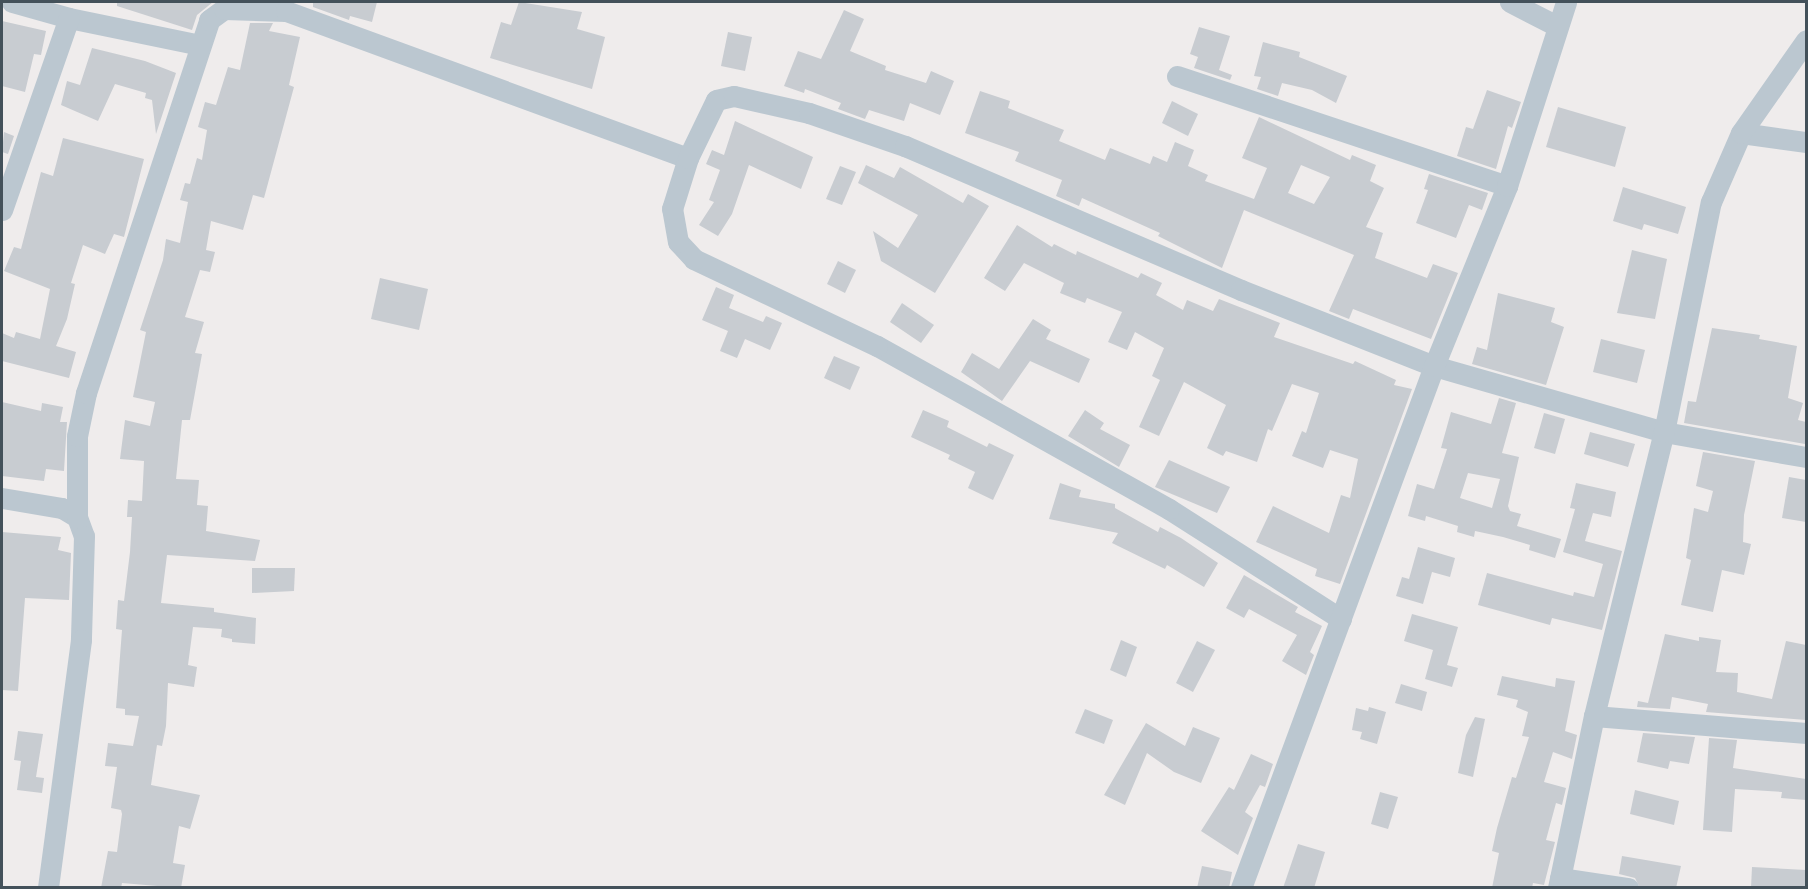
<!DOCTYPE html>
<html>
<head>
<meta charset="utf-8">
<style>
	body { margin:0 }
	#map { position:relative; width:1808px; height:889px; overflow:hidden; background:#efecec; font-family:"Golos Text",sans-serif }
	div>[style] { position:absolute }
	.building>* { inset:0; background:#c8ccd1 }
	.minor>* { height:21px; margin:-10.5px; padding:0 10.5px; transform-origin:10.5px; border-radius:10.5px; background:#bbc7d0 }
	span { translate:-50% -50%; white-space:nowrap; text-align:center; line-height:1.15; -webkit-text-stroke:5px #fff; paint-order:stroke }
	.frame { position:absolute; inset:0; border:3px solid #43515a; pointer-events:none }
</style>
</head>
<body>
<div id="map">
	<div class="building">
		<i style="clip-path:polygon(117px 2px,213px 2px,197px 15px,192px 30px,117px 6px)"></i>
		<i style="clip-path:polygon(313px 2px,377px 2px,372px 22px,350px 16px,349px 20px,313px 7px)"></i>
		<i style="clip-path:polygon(519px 2px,582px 12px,577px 29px,605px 37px,592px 89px,490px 58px,501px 22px,511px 25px)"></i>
		<i style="clip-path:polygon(844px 10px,864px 19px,850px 51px,886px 66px,885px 70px,926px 83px,931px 71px,954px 81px,940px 115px,910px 103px,904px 121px,869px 110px,865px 119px,838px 109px,841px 103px,805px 89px,804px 93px,784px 86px,798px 51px,821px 59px)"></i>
		<i style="clip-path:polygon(2px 21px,46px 31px,41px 55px,34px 54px,25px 92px,2px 86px)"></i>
		<i style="clip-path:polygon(250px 23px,273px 23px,269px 31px,300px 37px,289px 85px,294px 87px,264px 198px,253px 195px,243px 230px,211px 221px,206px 250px,215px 252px,210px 272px,200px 270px,185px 317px,204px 322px,195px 353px,202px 354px,190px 420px,182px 420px,176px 479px,199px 480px,197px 505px,208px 506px,206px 531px,260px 540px,255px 561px,167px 555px,161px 603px,214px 608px,214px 612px,256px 618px,255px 644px,232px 642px,232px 639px,221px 637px,222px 629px,193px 627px,188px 665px,197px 667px,194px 687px,168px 683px,166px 726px,162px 746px,157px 745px,151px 785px,200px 795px,190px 829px,179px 826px,173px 863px,185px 865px,181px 888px,122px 883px,121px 888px,101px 888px,108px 851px,117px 852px,122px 814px,121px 810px,111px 808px,117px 767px,105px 766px,108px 743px,133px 746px,139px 716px,125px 715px,125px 709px,116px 708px,122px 630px,116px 629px,118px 600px,124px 601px,130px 552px,132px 517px,127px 517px,128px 500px,142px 501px,144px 461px,120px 459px,125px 420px,150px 426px,155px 402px,133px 397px,146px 332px,140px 330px,163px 260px,166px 239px,180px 243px,188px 202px,180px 200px,185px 183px,190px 184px,197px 158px,202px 160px,207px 130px,198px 127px,205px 102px,216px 105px,228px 67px,240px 70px)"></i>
		<i style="clip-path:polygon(1199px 27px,1230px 36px,1219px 70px,1232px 75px,1230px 80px,1194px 68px,1198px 57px,1190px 54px)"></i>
		<i style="clip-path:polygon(728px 32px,752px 37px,745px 71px,721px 66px)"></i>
		<i style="clip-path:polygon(1263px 42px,1300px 52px,1299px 57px,1347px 76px,1336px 103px,1312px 90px,1282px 83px,1278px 96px,1257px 89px,1261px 77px,1254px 76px)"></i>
		<i style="clip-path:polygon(92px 48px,145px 61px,176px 73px,156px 134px,152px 100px,145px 98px,146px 93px,115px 84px,98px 121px,61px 105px,67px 81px,80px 85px)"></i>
		<i style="clip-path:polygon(1487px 90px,1521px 102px,1512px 128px,1508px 126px,1496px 169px,1457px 156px,1466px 127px,1473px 129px)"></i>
		<i style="clip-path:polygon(evenodd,980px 91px,1010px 101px,1008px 108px,1064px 130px,1059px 141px,1105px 160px,1110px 148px,1150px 164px,1153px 156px,1167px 162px,1175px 142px,1194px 150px,1188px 166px,1208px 175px,1205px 181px,1254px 199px,1267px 168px,1242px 158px,1259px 117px,1350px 160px,1352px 155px,1376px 165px,1370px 181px,1384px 188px,1366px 227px,1383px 233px,1375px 258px,1427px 278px,1433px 264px,1458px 273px,1431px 339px,1353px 309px,1349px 319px,1329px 311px,1354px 255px,1244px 210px,1222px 268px,1158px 236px,1160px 233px,1082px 198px,1079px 206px,1056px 196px,1062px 180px,1015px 161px,1019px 152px,965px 133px,980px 91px,1301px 165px,1330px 177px,1314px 204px,1288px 193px,1301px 165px)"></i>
		<i style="clip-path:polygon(1172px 101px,1198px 114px,1188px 136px,1162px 123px)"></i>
		<i style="clip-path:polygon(1558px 107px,1626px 127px,1615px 167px,1546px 147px)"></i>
		<i style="clip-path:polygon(735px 121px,813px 157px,801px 189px,749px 165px,732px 214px,718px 236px,699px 225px,714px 202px,709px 200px,720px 170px,706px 164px,712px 150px,724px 155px)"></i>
		<i style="clip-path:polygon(4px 132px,14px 136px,8px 154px,2px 152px)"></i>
		<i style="clip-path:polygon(63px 138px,144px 159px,124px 237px,114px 234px,105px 254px,83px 245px,71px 283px,75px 284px,67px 319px,56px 346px,76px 352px,69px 378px,2px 361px,2px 333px,14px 338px,16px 332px,40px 339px,50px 289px,4px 271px,14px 247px,21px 249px,41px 172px,53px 176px)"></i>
		<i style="clip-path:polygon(866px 165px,894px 178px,900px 167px,963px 203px,968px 194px,989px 206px,935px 293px,881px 261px,873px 231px,898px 248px,918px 215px,858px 183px)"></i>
		<i style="clip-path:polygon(840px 166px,856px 172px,842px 205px,826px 199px)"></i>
		<i style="clip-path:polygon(1429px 174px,1488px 193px,1482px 210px,1469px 205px,1456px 238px,1416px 223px,1428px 190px,1424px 189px)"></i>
		<i style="clip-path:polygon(1623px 187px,1686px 207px,1678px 234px,1644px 224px,1642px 230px,1613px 221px)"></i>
		<i style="clip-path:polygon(1017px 225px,1052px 247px,1054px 244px,1076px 255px,1077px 251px,1138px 278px,1141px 273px,1162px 283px,1156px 295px,1183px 310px,1187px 300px,1213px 311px,1219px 299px,1280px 323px,1274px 337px,1353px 364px,1355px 361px,1396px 380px,1394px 385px,1412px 389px,1340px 584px,1315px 576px,1317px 569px,1256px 542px,1273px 506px,1329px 533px,1341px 495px,1350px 498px,1358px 459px,1330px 450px,1323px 468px,1292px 456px,1302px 431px,1306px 433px,1319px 393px,1292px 384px,1272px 431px,1268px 429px,1257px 462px,1226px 451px,1223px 456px,1207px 448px,1226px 405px,1184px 382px,1159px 436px,1139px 427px,1160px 380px,1152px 376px,1164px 348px,1135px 332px,1127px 350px,1108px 342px,1122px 312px,1087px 298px,1085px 303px,1060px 293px,1064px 283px,1024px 263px,1005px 291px,984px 278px)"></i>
		<i style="clip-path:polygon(1632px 250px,1667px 259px,1655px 319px,1617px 313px)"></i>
		<i style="clip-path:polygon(838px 261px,856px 270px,845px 293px,827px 284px)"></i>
		<i style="clip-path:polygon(380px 278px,428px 289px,419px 330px,371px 319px)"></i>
		<i style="clip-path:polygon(716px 287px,734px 295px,729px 308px,763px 322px,766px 316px,782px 323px,770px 350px,745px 339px,737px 358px,720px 351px,728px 331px,702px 320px)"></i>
		<i style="clip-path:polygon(1498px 293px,1555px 308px,1551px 322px,1564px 327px,1546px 385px,1472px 364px,1477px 347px,1487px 350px)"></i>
		<i style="clip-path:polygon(902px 303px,934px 325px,921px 343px,890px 322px)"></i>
		<i style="clip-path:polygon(1033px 319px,1051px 330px,1046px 339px,1090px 359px,1079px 383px,1030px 361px,1002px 401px,961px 372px,972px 353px,999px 369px)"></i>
		<i style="clip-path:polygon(1712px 328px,1760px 335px,1759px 339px,1797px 346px,1788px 398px,1803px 403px,1798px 420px,1806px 422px,1805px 444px,1684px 423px,1688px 401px,1696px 402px)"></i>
		<i style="clip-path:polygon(1601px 339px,1645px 350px,1637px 383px,1593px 372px)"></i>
		<i style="clip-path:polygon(834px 356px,860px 367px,850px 390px,824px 378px)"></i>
		<i style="clip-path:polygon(evenodd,1499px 398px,1516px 403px,1502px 453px,1519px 457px,1508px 506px,1510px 511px,1521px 514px,1517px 526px,1561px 539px,1555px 558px,1529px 550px,1530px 545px,1503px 537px,1475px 531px,1474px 537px,1457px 532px,1458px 526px,1426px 516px,1425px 521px,1408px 516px,1417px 484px,1434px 489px,1447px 449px,1441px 448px,1451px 412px,1491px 424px,1499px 398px,1468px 473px,1500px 479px,1492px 508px,1460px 498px,1468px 473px)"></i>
		<i style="clip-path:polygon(2px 402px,41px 411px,42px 403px,63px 407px,60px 422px,67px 422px,64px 471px,46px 469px,44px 481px,2px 476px)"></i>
		<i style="clip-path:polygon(923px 410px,949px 421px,947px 427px,987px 447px,989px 443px,1014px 455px,993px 500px,968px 488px,975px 472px,948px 459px,950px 455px,911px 437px)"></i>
		<i style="clip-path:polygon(1085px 410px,1104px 423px,1100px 429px,1130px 445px,1119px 467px,1068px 436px)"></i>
		<i style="clip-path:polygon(1544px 413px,1565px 419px,1555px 454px,1534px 448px)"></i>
		<i style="clip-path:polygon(1590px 432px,1635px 444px,1628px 467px,1584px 454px)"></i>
		<i style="clip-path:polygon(1703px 452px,1755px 461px,1744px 515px,1743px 542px,1751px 544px,1744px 575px,1722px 570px,1713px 612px,1681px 605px,1691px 560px,1686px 558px,1694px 508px,1708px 512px,1713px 491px,1696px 486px)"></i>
		<i style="clip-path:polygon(1169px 460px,1230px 487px,1217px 513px,1155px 487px)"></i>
		<i style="clip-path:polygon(1789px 477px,1806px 480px,1806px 522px,1782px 518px)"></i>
		<i style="clip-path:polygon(1060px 483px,1081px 490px,1079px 497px,1115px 504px,1115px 508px,1158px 532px,1160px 527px,1181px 538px,1218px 563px,1204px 587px,1167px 565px,1165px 569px,1112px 543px,1118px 533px,1049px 519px)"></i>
		<i style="clip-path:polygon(1576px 483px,1616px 492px,1611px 517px,1593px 513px,1585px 541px,1622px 551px,1602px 630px,1552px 618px,1550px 625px,1478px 605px,1487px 573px,1573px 596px,1574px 592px,1594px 597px,1603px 564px,1563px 552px,1575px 509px,1570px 508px)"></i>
		<i style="clip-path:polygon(2px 532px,61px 537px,58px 550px,71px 553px,69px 600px,25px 598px,18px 691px,2px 690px)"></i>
		<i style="clip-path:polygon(1418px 547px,1455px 558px,1450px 577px,1432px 572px,1423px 604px,1396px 596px,1402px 577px,1409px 579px)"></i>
		<i style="clip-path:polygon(252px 568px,295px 568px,294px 591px,252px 593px)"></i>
		<i style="clip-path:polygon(1244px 575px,1298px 607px,1295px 612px,1322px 626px,1310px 652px,1314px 655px,1306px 675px,1282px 661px,1297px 635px,1249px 609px,1244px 618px,1226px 608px)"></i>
		<i style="clip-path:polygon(1412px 614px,1458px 627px,1447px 665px,1458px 668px,1452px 687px,1425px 679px,1433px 650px,1404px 641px)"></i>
		<i style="clip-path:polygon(1665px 634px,1699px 641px,1699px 637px,1721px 640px,1716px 672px,1738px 673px,1737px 692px,1772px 699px,1786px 641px,1806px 645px,1806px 720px,1706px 712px,1708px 704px,1672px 697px,1670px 709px,1637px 707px,1638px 701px,1648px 703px)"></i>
		<i style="clip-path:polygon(1121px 640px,1137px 647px,1126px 677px,1110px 670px)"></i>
		<i style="clip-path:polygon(1197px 641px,1215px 650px,1193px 692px,1176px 683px)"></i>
		<i style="clip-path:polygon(1502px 676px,1555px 687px,1556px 678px,1575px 681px,1565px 731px,1577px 735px,1572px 759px,1553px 752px,1544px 782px,1566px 788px,1562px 805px,1556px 803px,1546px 840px,1555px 842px,1544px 885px,1533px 883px,1532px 888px,1492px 888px,1499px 853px,1492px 851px,1497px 828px,1512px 777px,1516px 778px,1529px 737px,1522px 736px,1528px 712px,1516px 707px,1518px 700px,1497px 695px)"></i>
		<i style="clip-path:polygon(1401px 684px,1427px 692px,1422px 711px,1395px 703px)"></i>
		<i style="clip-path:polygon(1369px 707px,1386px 712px,1377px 744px,1360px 739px,1362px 732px,1352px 730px,1356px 708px,1368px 711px)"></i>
		<i style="clip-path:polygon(1085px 709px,1113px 720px,1104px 744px,1075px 733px)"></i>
		<i style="clip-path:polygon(1475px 717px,1485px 719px,1473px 777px,1458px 773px,1466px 735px)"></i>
		<i style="clip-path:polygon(1146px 723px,1185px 746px,1193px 727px,1220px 738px,1201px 783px,1174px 772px,1147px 753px,1125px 805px,1104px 795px)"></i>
		<i style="clip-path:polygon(18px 731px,43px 734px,36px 777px,44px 778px,42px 793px,17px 790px,21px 761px,14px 760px)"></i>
		<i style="clip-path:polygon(1643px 733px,1695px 737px,1689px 764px,1670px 761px,1668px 769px,1637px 762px)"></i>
		<i style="clip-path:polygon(1709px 738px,1737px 740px,1733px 768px,1806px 779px,1806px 800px,1781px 798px,1782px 792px,1735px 789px,1732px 832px,1703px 830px)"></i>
		<i style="clip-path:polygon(1251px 754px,1273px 764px,1265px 787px,1260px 785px,1245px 812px,1253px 818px,1238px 855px,1201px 831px,1229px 787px,1234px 790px)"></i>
		<i style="clip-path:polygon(1635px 790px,1679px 801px,1674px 825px,1630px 814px)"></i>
		<i style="clip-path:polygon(1380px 792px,1398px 797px,1388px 829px,1371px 824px)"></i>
		<i style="clip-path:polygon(1298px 844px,1325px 852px,1314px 888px,1283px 888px)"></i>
		<i style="clip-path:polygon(1622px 856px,1681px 866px,1676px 888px,1640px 888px,1635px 878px,1619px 874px)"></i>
		<i style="clip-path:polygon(1202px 866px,1232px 872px,1229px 888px,1197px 888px)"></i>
		<i style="clip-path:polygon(1752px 867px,1806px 870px,1806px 888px,1751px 888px)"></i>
	</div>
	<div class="minor">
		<i style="left:12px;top:2px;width:59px;rotate:15.7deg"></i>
		<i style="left:69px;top:18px;width:134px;rotate:11.6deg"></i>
		<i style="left:1510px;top:2px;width:53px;rotate:27.1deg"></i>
		<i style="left:1177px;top:76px;width:348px;rotate:18.4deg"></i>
		<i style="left:1741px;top:133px;width:66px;rotate:7.9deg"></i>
		<i style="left:2px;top:210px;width:203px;rotate:-70.8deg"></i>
		<i style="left:2px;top:498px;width:61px;rotate:9.5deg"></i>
		<i style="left:62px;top:508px;width:17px;rotate:31deg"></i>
		<i style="left:77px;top:517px;width:20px;rotate:70deg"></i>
		<i style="left:84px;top:536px;width:104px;rotate:91.7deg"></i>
		<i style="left:81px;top:640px;width:250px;rotate:97.6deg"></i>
		<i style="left:77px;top:517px;width:81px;rotate:-90deg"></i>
		<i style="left:77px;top:436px;width:44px;rotate:-78.2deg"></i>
		<i style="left:86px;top:393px;width:393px;rotate:-71.7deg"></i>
		<i style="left:209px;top:20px;width:19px;rotate:-36deg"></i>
		<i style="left:224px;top:9px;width:62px;rotate:1.8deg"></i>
		<i style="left:286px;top:11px;width:428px;rotate:20.1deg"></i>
		<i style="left:1341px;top:619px;width:204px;rotate:-147.4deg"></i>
		<i style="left:1169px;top:509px;width:334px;rotate:-150.8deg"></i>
		<i style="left:877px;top:346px;width:203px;rotate:-154.6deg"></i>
		<i style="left:694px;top:259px;width:23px;rotate:-133deg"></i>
		<i style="left:678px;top:242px;width:34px;rotate:-100deg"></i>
		<i style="left:672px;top:209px;width:53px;rotate:-72.6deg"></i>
		<i style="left:688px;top:158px;width:64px;rotate:-64.2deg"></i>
		<i style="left:716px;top:100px;width:18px;rotate:-13deg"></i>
		<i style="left:734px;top:96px;width:77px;rotate:12.8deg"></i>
		<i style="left:809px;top:113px;width:102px;rotate:19deg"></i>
		<i style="left:905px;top:146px;width:366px;rotate:23.2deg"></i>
		<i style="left:1241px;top:290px;width:207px;rotate:21.5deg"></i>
		<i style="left:1434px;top:366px;width:239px;rotate:16deg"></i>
		<i style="left:1664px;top:432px;width:144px;rotate:10deg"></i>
		<i style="left:1594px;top:716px;width:213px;rotate:4.6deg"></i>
		<i style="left:1560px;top:878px;width:69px;rotate:8.4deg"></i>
		<i style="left:1241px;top:888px;width:557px;rotate:-69.71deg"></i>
		<i style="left:1434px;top:366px;width:194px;rotate:-67.9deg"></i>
		<i style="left:1507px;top:186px;width:193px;rotate:-72.2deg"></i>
		<i style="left:1558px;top:888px;width:176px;rotate:-78.2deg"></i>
		<i style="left:1594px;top:716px;width:292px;rotate:-76.2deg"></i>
		<i style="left:1664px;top:432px;width:235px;rotate:-78.5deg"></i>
		<i style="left:1711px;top:202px;width:75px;rotate:-66.5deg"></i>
		<i style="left:1741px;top:133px;width:113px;rotate:-55deg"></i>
	</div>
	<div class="frame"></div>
</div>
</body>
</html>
